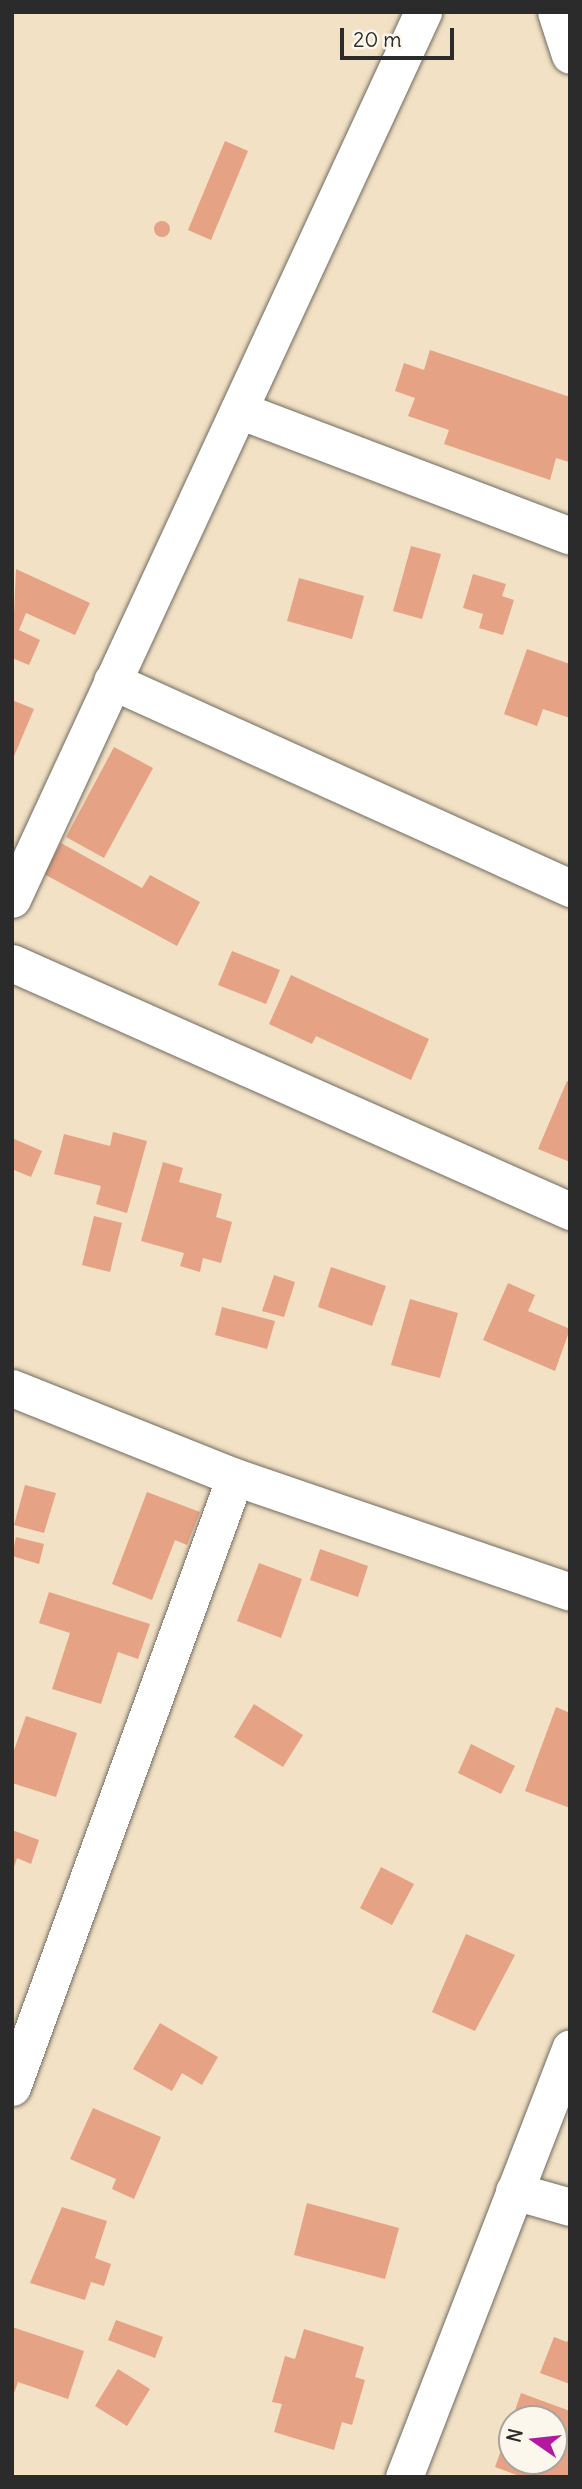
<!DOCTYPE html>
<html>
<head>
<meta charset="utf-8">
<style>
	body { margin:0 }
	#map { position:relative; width:582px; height:2489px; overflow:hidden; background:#f2e1c4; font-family:Delius,sans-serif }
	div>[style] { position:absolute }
	.building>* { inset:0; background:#e6a284 }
	.round { border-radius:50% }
	.roads { filter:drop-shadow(0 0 2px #716b61) drop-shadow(0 0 2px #716b61) }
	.street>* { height:37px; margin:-18.5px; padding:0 18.5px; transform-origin:18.5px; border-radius:18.5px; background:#fff }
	span { translate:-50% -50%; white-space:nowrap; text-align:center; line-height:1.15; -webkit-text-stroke:7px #fbf7ec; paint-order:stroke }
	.frame { position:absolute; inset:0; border:14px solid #2b2b2b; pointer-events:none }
	.north { position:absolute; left:498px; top:2405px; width:70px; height:70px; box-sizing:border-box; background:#fbf7ec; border:2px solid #a8a59f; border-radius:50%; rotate:284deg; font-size:19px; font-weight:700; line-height:28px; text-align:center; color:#2b2b2b }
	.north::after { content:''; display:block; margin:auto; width:24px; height:32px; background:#b5179e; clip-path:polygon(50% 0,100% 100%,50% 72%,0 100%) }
	.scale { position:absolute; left:340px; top:28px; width:114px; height:32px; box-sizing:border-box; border:4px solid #2b2b2b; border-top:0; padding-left:9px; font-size:21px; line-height:24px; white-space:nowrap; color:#2b2b2b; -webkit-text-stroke:5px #fbf7ec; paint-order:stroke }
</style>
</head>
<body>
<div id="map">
	<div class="building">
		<i style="clip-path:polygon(225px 141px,248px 151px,211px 240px,188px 230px)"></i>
		<i class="round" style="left:154px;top:221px;width:16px;height:16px"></i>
		<i style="clip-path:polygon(430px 350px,570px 397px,569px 462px,556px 458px,550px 480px,444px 444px,449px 430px,408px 416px,415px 398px,395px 391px,404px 363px,424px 370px)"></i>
		<i style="clip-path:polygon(411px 546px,441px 554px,422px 619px,393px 611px)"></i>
		<i style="clip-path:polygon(16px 569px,90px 603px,75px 635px,26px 613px,19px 630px,40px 640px,29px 665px,12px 658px)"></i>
		<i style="clip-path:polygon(473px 574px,506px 584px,502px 596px,514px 600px,503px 635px,479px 628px,483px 614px,463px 608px)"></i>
		<i style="clip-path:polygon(299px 578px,364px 596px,352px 639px,287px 621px)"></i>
		<i style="clip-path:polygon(527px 649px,570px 664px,570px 718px,543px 709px,537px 726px,504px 714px)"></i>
		<i style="clip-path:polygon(12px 700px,34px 709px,12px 761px)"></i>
		<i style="clip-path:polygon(114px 747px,153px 768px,104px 858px,66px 837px)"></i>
		<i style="clip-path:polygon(61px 843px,142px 888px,150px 875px,200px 902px,177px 946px,44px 874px)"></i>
		<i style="clip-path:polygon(232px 951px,280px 970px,266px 1004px,218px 985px)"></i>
		<i style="clip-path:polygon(291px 975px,429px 1039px,411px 1080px,316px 1036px,312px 1044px,269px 1024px)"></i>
		<i style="clip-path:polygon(567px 1081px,570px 1082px,570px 1162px,538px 1149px)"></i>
		<i style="clip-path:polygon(113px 1132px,147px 1141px,127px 1213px,96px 1204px,101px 1186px,54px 1174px,64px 1134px,110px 1146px)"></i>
		<i style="clip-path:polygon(12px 1138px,42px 1151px,31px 1177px,14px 1170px,12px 1175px)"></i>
		<i style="clip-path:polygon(163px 1162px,183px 1168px,179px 1182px,222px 1194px,216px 1217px,232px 1222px,221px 1263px,203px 1258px,200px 1272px,180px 1266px,184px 1253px,141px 1241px)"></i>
		<i style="clip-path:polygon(94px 1216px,122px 1223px,110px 1272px,82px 1265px)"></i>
		<i style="clip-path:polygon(331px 1267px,386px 1286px,372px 1326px,318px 1307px)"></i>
		<i style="clip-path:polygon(274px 1275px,295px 1282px,284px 1317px,262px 1311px)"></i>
		<i style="clip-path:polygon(508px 1283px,535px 1295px,528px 1311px,570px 1329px,555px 1371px,483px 1340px)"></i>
		<i style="clip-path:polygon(410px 1299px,458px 1313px,440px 1378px,391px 1365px)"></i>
		<i style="clip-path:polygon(222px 1307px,275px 1321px,267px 1349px,215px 1335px)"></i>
		<i style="clip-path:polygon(25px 1485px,56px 1493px,44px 1533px,14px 1525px)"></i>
		<i style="clip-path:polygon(147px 1492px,200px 1512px,187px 1545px,175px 1540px,152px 1600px,112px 1584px)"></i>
		<i style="clip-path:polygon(16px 1537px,44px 1544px,39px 1564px,12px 1556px)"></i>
		<i style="clip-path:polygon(320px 1549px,368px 1566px,358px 1597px,310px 1580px)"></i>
		<i style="clip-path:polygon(259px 1563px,302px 1579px,281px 1638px,237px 1621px)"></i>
		<i style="clip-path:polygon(49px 1592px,150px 1624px,138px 1659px,118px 1652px,101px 1704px,52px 1689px,70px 1633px,39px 1623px)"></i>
		<i style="clip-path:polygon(254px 1704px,303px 1735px,283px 1767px,234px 1737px)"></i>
		<i style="clip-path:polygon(556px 1707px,570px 1713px,570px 1808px,525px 1791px)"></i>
		<i style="clip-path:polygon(26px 1716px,77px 1733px,56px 1797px,12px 1783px,12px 1756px)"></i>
		<i style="clip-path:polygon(471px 1744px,515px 1766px,501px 1794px,458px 1773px)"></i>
		<i style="clip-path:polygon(12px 1830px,39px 1840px,31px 1864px,17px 1858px,13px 1870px)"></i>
		<i style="clip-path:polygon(381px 1867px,414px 1884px,392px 1925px,360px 1908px)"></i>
		<i style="clip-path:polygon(466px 1934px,515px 1955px,475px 2031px,432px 2012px)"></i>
		<i style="clip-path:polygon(160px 2023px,218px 2057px,202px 2085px,182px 2073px,172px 2091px,133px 2069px)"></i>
		<i style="clip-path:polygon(93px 2108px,161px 2137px,134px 2199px,112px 2189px,116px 2179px,70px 2159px)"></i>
		<i style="clip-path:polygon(307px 2203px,399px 2228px,385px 2279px,294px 2255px)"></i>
		<i style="clip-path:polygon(62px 2207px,107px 2221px,95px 2258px,111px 2264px,104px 2286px,91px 2282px,85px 2300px,30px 2283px)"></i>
		<i style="clip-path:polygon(116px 2320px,163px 2337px,155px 2358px,108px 2340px)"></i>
		<i style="clip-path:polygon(12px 2327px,84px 2351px,68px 2399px,18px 2382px,12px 2399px)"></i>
		<i style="clip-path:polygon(304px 2329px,364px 2347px,355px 2377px,365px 2380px,352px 2425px,342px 2422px,334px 2450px,274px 2432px,282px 2404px,272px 2402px,285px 2356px,295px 2359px)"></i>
		<i style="clip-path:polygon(570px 2335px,570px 2384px,540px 2373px,554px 2337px,567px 2342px)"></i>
		<i style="clip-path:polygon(118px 2369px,150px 2389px,127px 2426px,95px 2406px)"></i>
		<i style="clip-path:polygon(521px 2393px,570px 2411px,570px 2477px,522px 2477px,495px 2467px,512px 2420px,512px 2461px,554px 2461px,554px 2419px,512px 2419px)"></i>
	</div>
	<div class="roads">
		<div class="street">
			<i style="left:556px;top:12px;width:45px;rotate:72deg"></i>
			<i style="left:239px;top:410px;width:354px;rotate:20.8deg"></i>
			<i style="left:112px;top:681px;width:503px;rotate:24.32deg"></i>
			<i style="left:12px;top:899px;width:978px;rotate:-65.14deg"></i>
			<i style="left:12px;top:963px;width:611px;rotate:23.96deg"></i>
			<i style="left:12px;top:1388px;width:240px;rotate:21.8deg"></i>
			<i style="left:235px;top:1477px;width:354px;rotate:18.9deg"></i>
			<i style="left:12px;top:2087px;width:649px;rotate:-69.92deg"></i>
			<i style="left:514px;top:2191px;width:58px;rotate:15.9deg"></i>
			<i style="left:404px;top:2477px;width:460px;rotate:-68.8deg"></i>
		</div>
	</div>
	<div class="frame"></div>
	<div class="north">N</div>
	<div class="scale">20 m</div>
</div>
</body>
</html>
